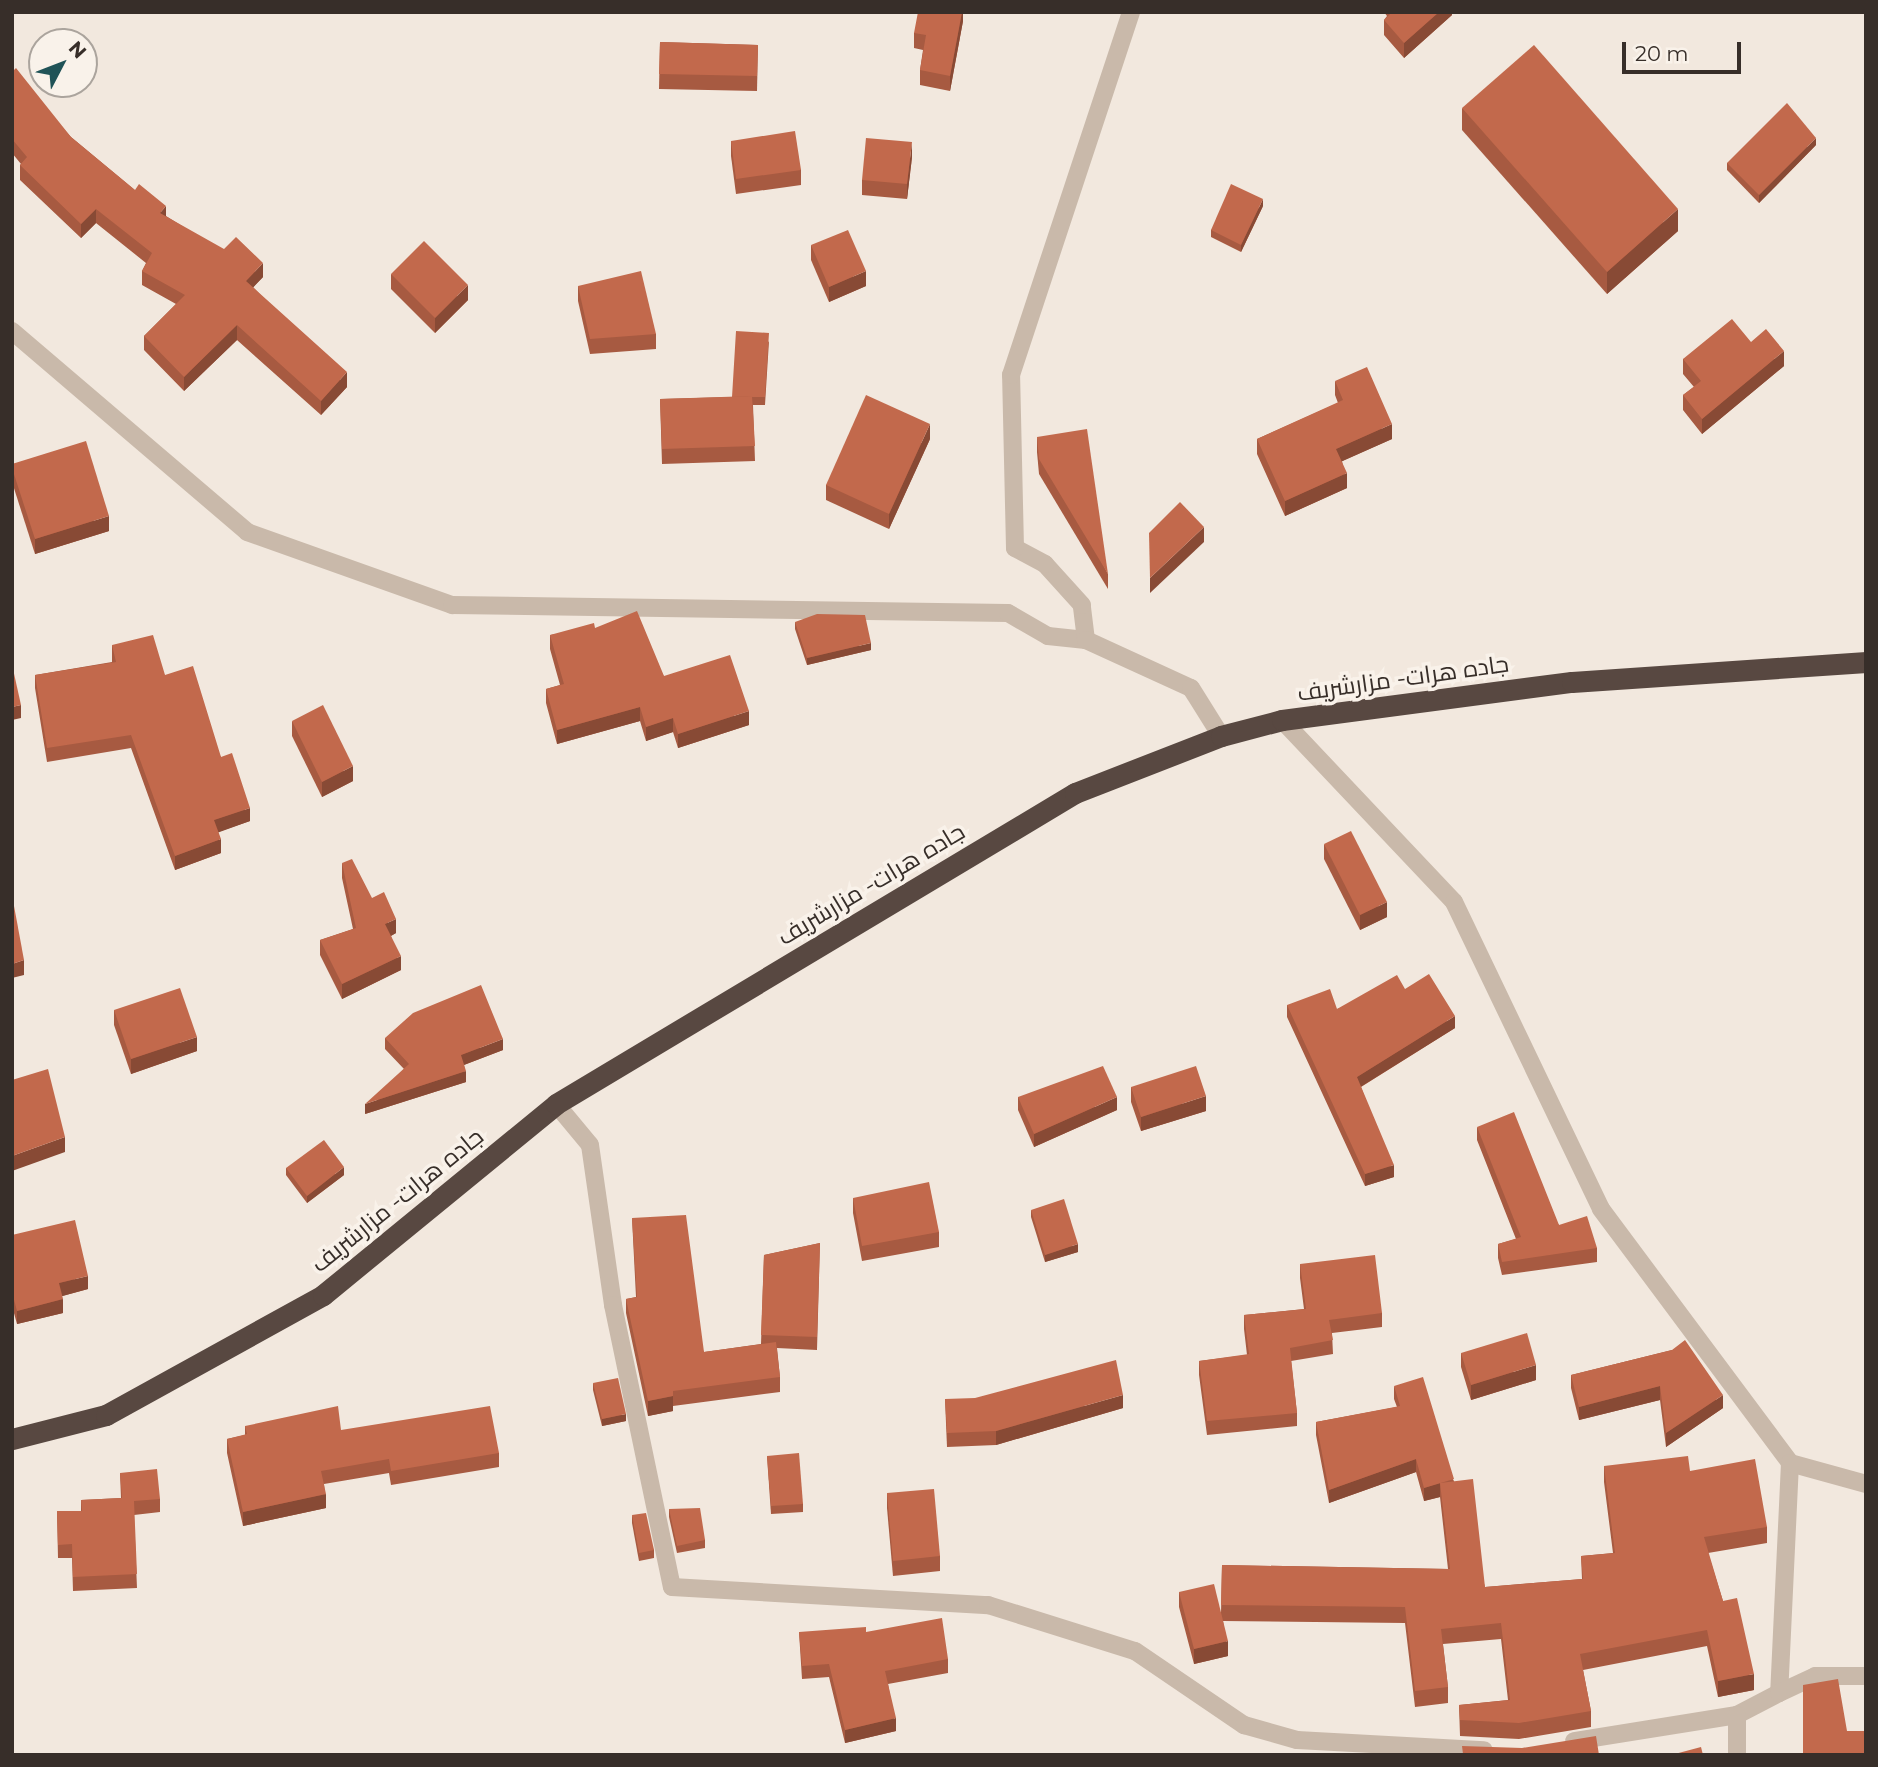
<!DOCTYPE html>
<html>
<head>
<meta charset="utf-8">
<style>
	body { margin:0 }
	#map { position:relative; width:1878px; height:1767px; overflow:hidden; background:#f2e8de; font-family:Montserrat,Cairo,sans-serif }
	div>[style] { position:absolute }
	.minor>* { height:18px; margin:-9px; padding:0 9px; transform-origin:9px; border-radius:9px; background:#c9b9aa }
	.highway>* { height:21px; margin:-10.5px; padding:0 10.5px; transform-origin:10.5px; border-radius:10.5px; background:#584841 }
	.wall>* { inset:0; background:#a75a41 }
	.shaded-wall>* { inset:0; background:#884a35 }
	.building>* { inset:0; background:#c2694c }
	span { translate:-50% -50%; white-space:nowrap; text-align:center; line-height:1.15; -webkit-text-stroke:7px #f9f2ea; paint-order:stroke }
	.street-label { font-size:24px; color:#372e29 }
	.frame { position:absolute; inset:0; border:14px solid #372e29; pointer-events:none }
	.north { position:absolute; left:28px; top:28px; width:70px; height:70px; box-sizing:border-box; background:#f9f2ea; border:2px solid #aba49d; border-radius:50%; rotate:48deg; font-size:19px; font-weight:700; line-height:28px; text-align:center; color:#372e29 }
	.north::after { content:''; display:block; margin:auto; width:24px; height:32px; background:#205357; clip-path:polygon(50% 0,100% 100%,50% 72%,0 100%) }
	.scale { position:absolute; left:1622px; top:42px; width:119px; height:32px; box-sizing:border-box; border:4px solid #372e29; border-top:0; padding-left:9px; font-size:21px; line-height:24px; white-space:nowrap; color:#372e29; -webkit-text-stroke:5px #f9f2ea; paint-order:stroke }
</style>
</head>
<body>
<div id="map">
	<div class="minor">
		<i style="left:12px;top:331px;width:309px;rotate:40.5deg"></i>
		<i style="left:247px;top:532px;width:218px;rotate:19.6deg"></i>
		<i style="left:452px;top:605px;width:556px;rotate:0.82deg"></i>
		<i style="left:1008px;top:613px;width:46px;rotate:29.9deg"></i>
		<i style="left:1048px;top:636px;width:38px;rotate:6deg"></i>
		<i style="left:1086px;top:640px;width:35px;rotate:-97deg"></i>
		<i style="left:1082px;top:605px;width:55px;rotate:-132.1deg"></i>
		<i style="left:1045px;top:564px;width:34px;rotate:-152deg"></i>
		<i style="left:1015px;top:548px;width:173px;rotate:-91.3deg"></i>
		<i style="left:1011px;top:375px;width:382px;rotate:-71.7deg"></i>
		<i style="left:1086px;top:640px;width:115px;rotate:24.6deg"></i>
		<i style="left:1191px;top:688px;width:57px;rotate:58deg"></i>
		<i style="left:1282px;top:720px;width:250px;rotate:46.6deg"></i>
		<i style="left:1454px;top:902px;width:340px;rotate:64.4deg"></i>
		<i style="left:1601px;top:1209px;width:317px;rotate:53.3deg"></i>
		<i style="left:1790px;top:1463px;width:230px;rotate:92.7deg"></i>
		<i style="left:1779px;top:1693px;width:47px;rotate:152.4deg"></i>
		<i style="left:1737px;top:1715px;width:165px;rotate:170.9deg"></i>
		<i style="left:556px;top:1104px;width:53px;rotate:50.3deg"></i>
		<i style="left:590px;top:1145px;width:162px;rotate:81.8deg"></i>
		<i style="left:613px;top:1305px;width:288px;rotate:78.2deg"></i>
		<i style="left:672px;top:1587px;width:317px;rotate:3.3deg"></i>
		<i style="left:988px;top:1605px;width:154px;rotate:17.4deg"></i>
		<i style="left:1135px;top:1651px;width:132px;rotate:34.2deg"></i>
		<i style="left:1244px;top:1725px;width:55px;rotate:15.8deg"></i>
		<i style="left:1297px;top:1740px;width:187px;rotate:3.1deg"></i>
		<i style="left:1790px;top:1463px;width:79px;rotate:15.4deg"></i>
		<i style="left:1779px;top:1693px;width:40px;rotate:-25deg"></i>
		<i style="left:1815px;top:1676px;width:51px"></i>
		<i style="left:1737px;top:1715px;width:40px;rotate:90deg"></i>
	</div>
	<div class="highway">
		<i style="left:12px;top:1439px;width:97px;rotate:-14.3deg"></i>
		<i style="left:106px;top:1415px;width:248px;rotate:-28.9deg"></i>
		<i style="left:323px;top:1295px;width:301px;rotate:-39.3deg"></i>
		<i style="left:556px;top:1104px;width:605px;rotate:-30.93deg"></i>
		<i style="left:1075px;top:793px;width:157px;rotate:-21.3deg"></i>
		<i style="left:1221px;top:736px;width:63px;rotate:-14.7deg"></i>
		<i style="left:1282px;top:720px;width:292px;rotate:-7.5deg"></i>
		<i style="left:1572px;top:682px;width:295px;rotate:-3.9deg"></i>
	</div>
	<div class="wall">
		<i style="clip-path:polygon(963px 12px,963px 21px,950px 91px,920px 85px,920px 70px,923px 50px,914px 48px,914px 33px)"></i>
		<i style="clip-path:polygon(1384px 12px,1452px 12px,1452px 15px,1404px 58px,1384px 35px,1384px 20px,1387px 16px)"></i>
		<i style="clip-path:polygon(660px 42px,758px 45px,757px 91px,659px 89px)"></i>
		<i style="clip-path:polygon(12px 72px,71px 137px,166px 216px,263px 277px,253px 287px,347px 387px,321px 415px,237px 340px,184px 391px,144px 350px,144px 336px,176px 304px,142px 285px,142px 271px,146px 263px,96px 223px,81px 238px,20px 180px,20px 165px,21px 164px,12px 153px)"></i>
		<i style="clip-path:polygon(1462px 108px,1678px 231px,1607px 294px,1462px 130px)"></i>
		<i style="clip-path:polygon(731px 141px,801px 170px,801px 185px,736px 194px,731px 156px)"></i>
		<i style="clip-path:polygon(1816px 145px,1759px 203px,1727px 170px,1727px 163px)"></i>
		<i style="clip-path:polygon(912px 157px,907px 199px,862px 195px,862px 180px)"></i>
		<i style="clip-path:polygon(1263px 206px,1241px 252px,1211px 237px,1211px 230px)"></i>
		<i style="clip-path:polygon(811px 245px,866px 286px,829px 302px,811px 260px)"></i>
		<i style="clip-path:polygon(391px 274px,468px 300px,435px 333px,391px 289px)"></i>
		<i style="clip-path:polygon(578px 286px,656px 334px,656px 349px,590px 354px,578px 301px)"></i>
		<i style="clip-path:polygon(769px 341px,765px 405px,753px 405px,755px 461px,662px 464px,660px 399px,732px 397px)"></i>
		<i style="clip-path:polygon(1751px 342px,1784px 366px,1702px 434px,1683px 410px,1683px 395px,1694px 387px,1683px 374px,1683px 359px)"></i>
		<i style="clip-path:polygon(1335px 381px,1392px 439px,1342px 461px,1347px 488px,1285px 516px,1257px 454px,1257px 439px,1338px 403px,1335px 395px)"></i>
		<i style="clip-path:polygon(1037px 437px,1108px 574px,1108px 589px,1039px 474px,1037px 452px)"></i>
		<i style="clip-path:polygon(930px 439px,889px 529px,826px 500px,826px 485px)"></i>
		<i style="clip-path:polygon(12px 464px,109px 531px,35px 554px,12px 482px)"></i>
		<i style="clip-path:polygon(795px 622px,871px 650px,807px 665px,795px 629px)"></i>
		<i style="clip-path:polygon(595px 628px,664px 676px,749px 725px,678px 748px,673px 732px,646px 741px,640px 721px,557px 744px,546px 703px,546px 689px,560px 685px,550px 649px,550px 635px)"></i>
		<i style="clip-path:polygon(112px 645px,165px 675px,221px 757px,250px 821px,218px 832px,221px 853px,175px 870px,131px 748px,47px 762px,35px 688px,35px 675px,112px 662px)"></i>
		<i style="clip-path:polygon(292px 721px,353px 781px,322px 797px,292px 736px)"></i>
		<i style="clip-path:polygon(1324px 844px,1387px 917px,1360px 930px,1324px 859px)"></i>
		<i style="clip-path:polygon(342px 863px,396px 933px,391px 936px,401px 970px,342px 999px,320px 955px,320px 940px,353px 929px,342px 878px)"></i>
		<i style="clip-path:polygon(1405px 989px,1455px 1028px,1361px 1087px,1394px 1177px,1365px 1186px,1287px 1017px,1287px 1005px,1337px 1009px)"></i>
		<i style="clip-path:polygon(114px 1010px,197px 1051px,131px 1074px,114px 1025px)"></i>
		<i style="clip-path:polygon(385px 1038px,503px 1050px,464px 1065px,466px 1082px,365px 1114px,404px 1069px,385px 1049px)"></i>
		<i style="clip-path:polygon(1131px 1087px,1206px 1111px,1141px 1131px,1131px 1102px)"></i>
		<i style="clip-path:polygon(1018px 1097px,1117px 1110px,1034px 1147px,1018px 1110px)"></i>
		<i style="clip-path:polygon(1477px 1127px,1559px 1225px,1597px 1248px,1597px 1262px,1502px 1275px,1498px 1258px,1498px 1244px,1516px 1239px,1477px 1140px)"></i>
		<i style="clip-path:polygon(286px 1168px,344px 1175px,307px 1203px,286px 1175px)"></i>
		<i style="clip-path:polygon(853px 1198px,939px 1232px,939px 1247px,862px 1261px,853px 1213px)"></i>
		<i style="clip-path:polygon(1031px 1210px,1078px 1252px,1045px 1262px,1031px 1217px)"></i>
		<i style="clip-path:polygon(632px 1218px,704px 1352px,761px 1344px,764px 1255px,820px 1243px,817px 1350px,777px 1348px,780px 1377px,780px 1392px,673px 1406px,673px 1411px,648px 1416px,626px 1313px,626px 1299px,636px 1297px)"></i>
		<i style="clip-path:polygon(12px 1235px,88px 1289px,62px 1296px,63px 1313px,17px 1324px,12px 1306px)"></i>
		<i style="clip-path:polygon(1300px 1264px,1382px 1313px,1382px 1327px,1332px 1333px,1333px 1354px,1291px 1361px,1297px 1413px,1297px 1426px,1207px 1435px,1199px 1375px,1199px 1361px,1247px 1355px,1244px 1329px,1244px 1315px,1304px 1309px,1300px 1278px)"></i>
		<i style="clip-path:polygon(1672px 1350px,1723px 1408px,1666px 1447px,1660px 1400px,1579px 1420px,1571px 1388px,1571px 1375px)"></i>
		<i style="clip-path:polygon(1461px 1353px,1536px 1380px,1471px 1400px,1461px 1367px)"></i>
		<i style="clip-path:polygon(593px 1383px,626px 1421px,602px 1426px,593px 1390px)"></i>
		<i style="clip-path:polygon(1394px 1386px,1454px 1481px,1485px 1587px,1582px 1579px,1581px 1556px,1613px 1553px,1604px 1482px,1604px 1466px,1690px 1471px,1767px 1527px,1767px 1543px,1708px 1553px,1723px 1601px,1754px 1690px,1718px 1697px,1707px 1646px,1583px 1670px,1591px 1711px,1591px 1727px,1519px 1739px,1460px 1736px,1459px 1705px,1508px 1700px,1501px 1639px,1443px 1644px,1448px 1687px,1448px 1703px,1415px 1707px,1405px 1623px,1223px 1621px,1228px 1656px,1194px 1664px,1179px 1607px,1179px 1592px,1221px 1613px,1222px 1565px,1448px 1569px,1440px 1497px,1424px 1501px,1416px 1472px,1329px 1503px,1316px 1435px,1316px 1422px,1397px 1407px,1394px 1399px)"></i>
		<i style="clip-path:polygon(945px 1399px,1123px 1408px,996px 1445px,947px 1447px)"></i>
		<i style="clip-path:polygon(245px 1426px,341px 1430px,499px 1453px,499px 1467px,391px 1485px,389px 1473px,324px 1484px,326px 1508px,243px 1526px,227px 1453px,227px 1439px,245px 1435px)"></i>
		<i style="clip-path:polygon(767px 1456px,803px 1504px,803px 1512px,771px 1514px)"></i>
		<i style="clip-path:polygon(120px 1473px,160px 1499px,160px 1512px,134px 1515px,137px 1588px,73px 1591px,72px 1558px,58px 1558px,57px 1511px,81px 1511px,81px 1500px,121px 1498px)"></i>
		<i style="clip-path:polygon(887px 1493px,940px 1556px,940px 1571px,893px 1576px,887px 1508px)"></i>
		<i style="clip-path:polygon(669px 1509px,705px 1540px,705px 1548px,677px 1553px,669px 1517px)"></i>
		<i style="clip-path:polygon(632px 1515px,654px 1550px,654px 1558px,639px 1561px,632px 1523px)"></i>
		<i style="clip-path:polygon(799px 1632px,866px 1632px,948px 1659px,948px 1673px,888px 1684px,896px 1731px,845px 1743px,829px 1677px,802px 1679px)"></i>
	</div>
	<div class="shaded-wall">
		<i style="clip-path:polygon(962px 12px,963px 12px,963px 21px,950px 91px,950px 76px)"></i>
		<i style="clip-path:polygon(1439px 12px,1452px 12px,1452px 15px,1404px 58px,1404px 43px)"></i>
		<i style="clip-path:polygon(1816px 138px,1816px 145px,1759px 203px,1759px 195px)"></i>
		<i style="clip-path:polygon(912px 142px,912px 157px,907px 199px,907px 184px)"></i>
		<i style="clip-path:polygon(1263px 199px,1263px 206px,1241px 252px,1241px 245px)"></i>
		<i style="clip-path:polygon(166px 206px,166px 220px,160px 213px)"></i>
		<i style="clip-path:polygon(96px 209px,96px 223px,81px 238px,81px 224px)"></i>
		<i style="clip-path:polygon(1678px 209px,1678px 231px,1607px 294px,1607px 272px)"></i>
		<i style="clip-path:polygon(263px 263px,263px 277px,246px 295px,246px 281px)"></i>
		<i style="clip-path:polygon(866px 271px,866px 286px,829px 302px,829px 287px)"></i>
		<i style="clip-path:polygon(468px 285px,468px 300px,435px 333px,435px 318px)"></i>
		<i style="clip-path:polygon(237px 325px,237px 340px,184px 391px,184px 377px)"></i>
		<i style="clip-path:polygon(1784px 351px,1784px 366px,1702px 434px,1702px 419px)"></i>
		<i style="clip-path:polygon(347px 372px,347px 387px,321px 415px,321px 401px)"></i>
		<i style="clip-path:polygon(930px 424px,930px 439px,889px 529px,889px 514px)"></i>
		<i style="clip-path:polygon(1392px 424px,1392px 439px,1336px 464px,1336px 449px)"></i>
		<i style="clip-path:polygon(1347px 473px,1347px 488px,1285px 516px,1285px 501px)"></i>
		<i style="clip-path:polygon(109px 516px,109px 531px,35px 554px,35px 539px)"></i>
		<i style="clip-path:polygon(1204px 527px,1204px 542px,1150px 593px,1150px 578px)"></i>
		<i style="clip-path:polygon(871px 643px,871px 650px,807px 665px,807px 658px)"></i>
		<i style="clip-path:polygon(21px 705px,21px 718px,12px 720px,12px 707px)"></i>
		<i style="clip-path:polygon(640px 707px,640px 721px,557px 744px,557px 730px)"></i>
		<i style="clip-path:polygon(749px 711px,749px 725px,678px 748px,678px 734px)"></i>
		<i style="clip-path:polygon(673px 718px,673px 732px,646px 741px,646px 727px)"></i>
		<i style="clip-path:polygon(353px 766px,353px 781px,322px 797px,322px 782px)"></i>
		<i style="clip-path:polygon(250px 808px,250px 821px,214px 834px,214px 820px)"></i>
		<i style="clip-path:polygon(221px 839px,221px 853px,175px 870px,175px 856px)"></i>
		<i style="clip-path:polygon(1387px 902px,1387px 917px,1360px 930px,1360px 915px)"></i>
		<i style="clip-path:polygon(396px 919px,396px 933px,385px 939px,385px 924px)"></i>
		<i style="clip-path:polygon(401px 956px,401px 970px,342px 999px,342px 984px)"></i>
		<i style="clip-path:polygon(24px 960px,24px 975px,12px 978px,12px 964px)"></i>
		<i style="clip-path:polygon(1455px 1016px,1455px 1028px,1357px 1089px,1357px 1077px)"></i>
		<i style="clip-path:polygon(197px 1037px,197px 1051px,131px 1074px,131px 1059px)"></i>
		<i style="clip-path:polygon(503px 1039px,503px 1050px,461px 1066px,461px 1055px)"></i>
		<i style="clip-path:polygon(466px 1071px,466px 1082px,365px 1114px,365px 1104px)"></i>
		<i style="clip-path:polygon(1206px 1096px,1206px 1111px,1141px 1131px,1141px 1117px)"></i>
		<i style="clip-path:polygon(1117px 1097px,1117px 1110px,1034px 1147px,1034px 1134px)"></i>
		<i style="clip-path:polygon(65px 1137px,65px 1152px,12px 1171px,12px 1156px)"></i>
		<i style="clip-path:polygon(1394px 1165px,1394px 1177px,1365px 1186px,1365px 1174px)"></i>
		<i style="clip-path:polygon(344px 1167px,344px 1175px,307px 1203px,307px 1196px)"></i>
		<i style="clip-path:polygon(1078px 1244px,1078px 1252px,1045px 1262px,1045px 1255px)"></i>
		<i style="clip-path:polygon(88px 1276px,88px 1289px,59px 1297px,59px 1283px)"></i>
		<i style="clip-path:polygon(63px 1299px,63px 1313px,17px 1324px,17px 1311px)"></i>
		<i style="clip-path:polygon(1536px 1365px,1536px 1380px,1471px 1400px,1471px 1385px)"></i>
		<i style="clip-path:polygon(1660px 1386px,1660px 1400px,1579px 1420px,1579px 1407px)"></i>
		<i style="clip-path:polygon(1123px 1395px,1123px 1408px,996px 1445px,996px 1431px)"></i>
		<i style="clip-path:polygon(1723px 1395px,1723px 1408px,1666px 1447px,1666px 1433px)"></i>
		<i style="clip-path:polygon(673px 1396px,673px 1411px,648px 1416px,648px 1401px)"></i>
		<i style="clip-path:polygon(626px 1414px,626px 1421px,602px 1426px,602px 1419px)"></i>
		<i style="clip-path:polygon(1416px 1459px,1416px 1472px,1329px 1503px,1329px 1490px)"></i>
		<i style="clip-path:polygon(1440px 1483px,1440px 1497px,1424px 1501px,1424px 1488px)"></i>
		<i style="clip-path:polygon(326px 1494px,326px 1508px,243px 1526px,243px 1512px)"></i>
		<i style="clip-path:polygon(1228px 1641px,1228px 1656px,1194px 1664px,1194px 1649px)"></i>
		<i style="clip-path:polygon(1754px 1674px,1754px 1690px,1718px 1697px,1718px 1681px)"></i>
		<i style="clip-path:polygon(896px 1718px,896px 1731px,845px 1743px,845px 1730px)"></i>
	</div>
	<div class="building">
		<i style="clip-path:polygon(918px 12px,962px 12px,950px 76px,920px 70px,926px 35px,914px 33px)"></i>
		<i style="clip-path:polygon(1392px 12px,1439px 12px,1404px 43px,1384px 20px)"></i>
		<i style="clip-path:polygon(660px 42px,758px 45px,757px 76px,659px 74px)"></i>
		<i style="clip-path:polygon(1534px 45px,1678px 209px,1607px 272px,1462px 108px)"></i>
		<i style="clip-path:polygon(16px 68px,71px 137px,135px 190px,139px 184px,166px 206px,160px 213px,224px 249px,236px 237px,263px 263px,246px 281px,347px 372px,321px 401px,237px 325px,184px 377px,144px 336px,185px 295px,142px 271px,152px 253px,96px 209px,81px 224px,20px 165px,27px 157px,12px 139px,12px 72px)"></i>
		<i style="clip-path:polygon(1787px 103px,1816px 138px,1759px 195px,1727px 163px)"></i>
		<i style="clip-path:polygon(795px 131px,801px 170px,736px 179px,731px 141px)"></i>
		<i style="clip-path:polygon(866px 138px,912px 142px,907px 184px,862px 180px)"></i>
		<i style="clip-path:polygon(1231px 184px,1263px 199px,1241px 245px,1211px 230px)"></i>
		<i style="clip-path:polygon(848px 230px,866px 271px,829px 287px,811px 245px)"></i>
		<i style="clip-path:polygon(424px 241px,468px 285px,435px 318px,391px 274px)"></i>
		<i style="clip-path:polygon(641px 271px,656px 334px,590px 339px,578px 286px)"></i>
		<i style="clip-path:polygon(1732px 319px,1751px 342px,1766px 329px,1784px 351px,1702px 419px,1683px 395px,1701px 381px,1683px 359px)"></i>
		<i style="clip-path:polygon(736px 331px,769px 333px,765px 397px,752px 397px,752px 396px,732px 397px)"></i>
		<i style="clip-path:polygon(1367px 367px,1392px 424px,1336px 449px,1347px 473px,1285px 501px,1257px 439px,1343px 400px,1335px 381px)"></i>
		<i style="clip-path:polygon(866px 395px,930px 424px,889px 514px,826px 485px)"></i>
		<i style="clip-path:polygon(752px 396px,755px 446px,662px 449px,660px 399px)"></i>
		<i style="clip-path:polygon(1087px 429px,1108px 574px,1039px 459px,1037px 437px)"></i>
		<i style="clip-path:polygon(86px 441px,109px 516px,35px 539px,12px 468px,12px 464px)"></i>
		<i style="clip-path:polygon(1180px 502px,1204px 527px,1150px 578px,1149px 533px)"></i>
		<i style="clip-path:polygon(637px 611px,664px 676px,730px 655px,749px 711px,678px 734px,673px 718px,646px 727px,640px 707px,557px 730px,546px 689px,564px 684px,550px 635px,594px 623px,595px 628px)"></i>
		<i style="clip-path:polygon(817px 614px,865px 615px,871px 643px,807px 658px,795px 622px)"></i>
		<i style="clip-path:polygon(153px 635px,165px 675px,193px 666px,221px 757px,232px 753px,250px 808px,214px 820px,221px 839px,175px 856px,131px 735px,47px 748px,35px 675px,116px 662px,112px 645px)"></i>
		<i style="clip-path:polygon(13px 669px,21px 705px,12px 707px,12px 670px)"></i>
		<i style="clip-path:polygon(323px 705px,353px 766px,322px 782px,292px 721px)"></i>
		<i style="clip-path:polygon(1351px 831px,1387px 902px,1360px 915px,1324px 844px)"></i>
		<i style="clip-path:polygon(352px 859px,372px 898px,384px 892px,396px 919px,385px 924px,401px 956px,342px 984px,320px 940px,356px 928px,342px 863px)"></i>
		<i style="clip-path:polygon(12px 895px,24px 960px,12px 964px)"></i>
		<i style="clip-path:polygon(1429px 974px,1455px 1016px,1357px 1077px,1394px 1165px,1365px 1174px,1287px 1005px,1330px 989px,1337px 1009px,1397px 975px,1405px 989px)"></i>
		<i style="clip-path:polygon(481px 985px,503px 1039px,461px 1055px,466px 1071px,365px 1104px,409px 1064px,385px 1038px,413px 1013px)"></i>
		<i style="clip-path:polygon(180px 988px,197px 1037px,131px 1059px,114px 1010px)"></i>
		<i style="clip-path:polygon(1103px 1066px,1117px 1097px,1034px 1134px,1018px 1097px)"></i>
		<i style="clip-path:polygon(1196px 1066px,1206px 1096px,1141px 1117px,1131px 1087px)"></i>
		<i style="clip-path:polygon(48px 1069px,65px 1137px,12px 1156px,12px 1080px)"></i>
		<i style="clip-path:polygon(1514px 1112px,1559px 1225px,1587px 1216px,1597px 1248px,1502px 1262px,1498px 1244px,1521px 1237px,1477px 1127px)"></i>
		<i style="clip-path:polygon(324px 1140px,344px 1167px,307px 1196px,286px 1168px)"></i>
		<i style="clip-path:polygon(929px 1182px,939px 1232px,862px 1246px,853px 1198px)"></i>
		<i style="clip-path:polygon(1064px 1199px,1078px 1244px,1045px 1255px,1031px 1210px)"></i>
		<i style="clip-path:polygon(686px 1215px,704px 1352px,776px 1342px,780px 1377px,673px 1391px,673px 1396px,648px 1401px,626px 1299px,637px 1297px,632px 1218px)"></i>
		<i style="clip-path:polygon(75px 1220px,88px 1276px,59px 1283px,63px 1299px,17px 1311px,12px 1292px,12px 1235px)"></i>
		<i style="clip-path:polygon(820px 1243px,817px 1337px,761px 1335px,764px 1255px)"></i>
		<i style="clip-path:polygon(1375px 1255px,1382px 1313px,1329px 1320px,1333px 1340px,1290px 1348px,1297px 1413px,1207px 1421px,1199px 1361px,1249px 1354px,1244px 1315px,1306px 1309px,1300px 1264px)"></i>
		<i style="clip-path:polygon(1527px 1333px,1536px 1365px,1471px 1385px,1461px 1353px)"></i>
		<i style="clip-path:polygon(1685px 1340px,1723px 1395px,1666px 1433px,1660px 1386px,1579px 1407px,1571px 1375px,1672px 1350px)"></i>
		<i style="clip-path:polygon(1116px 1360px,1123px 1395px,996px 1431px,947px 1433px,945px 1399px,975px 1398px)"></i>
		<i style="clip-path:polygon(1423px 1377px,1454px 1479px,1424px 1488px,1416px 1459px,1329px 1490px,1316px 1422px,1400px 1406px,1394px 1386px)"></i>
		<i style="clip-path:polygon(618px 1378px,626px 1414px,602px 1419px,593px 1383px)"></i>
		<i style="clip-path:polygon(338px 1406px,341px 1430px,490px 1406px,499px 1453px,391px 1471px,389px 1459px,321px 1471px,326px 1494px,243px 1512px,227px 1439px,247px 1434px,245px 1426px)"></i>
		<i style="clip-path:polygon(799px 1453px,803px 1504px,771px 1506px,767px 1456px)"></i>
		<i style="clip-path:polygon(1688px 1456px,1690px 1471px,1755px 1459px,1767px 1527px,1704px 1537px,1723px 1601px,1737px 1598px,1754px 1674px,1718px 1681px,1707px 1630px,1580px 1654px,1591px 1711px,1519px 1723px,1460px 1720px,1459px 1705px,1510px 1700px,1501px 1623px,1441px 1629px,1448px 1687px,1415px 1691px,1405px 1607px,1221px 1605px,1222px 1565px,1450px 1569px,1440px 1483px,1473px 1479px,1485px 1587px,1583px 1579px,1581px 1556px,1615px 1553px,1604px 1466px)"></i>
		<i style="clip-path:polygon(157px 1469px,160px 1499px,134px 1501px,137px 1574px,73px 1577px,72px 1544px,58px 1545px,57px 1511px,82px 1511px,81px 1500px,122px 1498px,120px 1473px)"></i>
		<i style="clip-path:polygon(934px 1489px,940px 1556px,893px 1561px,887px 1493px)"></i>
		<i style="clip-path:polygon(700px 1508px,705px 1540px,677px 1546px,669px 1509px)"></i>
		<i style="clip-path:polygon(646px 1513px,654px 1550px,639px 1553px,632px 1515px)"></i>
		<i style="clip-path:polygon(1214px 1584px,1228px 1641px,1194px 1649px,1179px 1592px)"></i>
		<i style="clip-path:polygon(942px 1618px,948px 1659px,885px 1671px,896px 1718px,845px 1730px,829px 1664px,802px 1666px,799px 1632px,866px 1627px,866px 1632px)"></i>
		<i style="clip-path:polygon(1838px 1679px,1847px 1731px,1866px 1731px,1866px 1755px,1803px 1755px,1803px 1685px)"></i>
		<i style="clip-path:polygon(1596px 1736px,1599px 1755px,1460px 1755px,1463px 1754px,1462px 1746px,1522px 1748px)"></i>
		<i style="clip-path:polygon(1701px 1747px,1703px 1755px,1671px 1755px)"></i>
	</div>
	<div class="street-label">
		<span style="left:1403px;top:678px;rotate:-8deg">جاده هرات- مزارشریف</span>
		<span style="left:871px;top:884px;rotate:-31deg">جاده هرات- مزارشریف</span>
		<span style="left:397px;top:1200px;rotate:-39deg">جاده هرات- مزارشریف</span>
	</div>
	<div class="frame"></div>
	<div class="north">N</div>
	<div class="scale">20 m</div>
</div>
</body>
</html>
